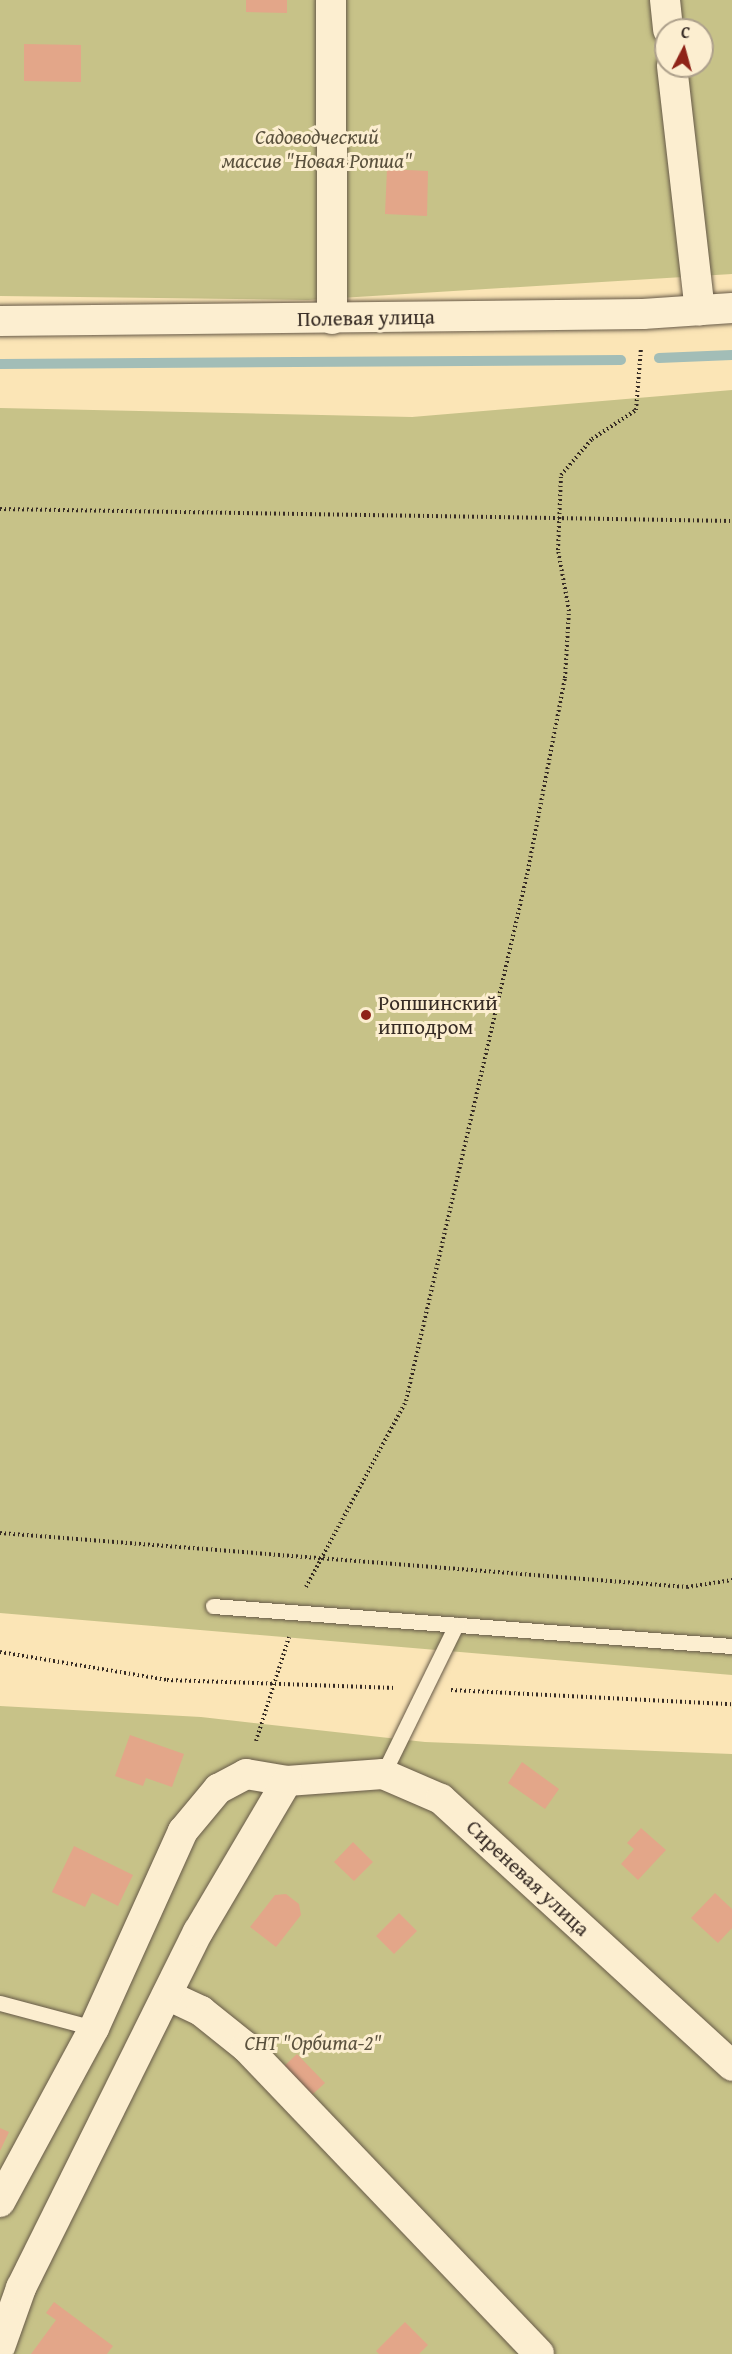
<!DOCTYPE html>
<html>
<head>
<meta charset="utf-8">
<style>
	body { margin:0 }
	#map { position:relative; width:732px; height:2354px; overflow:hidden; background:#fbe5b6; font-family:"Gentium Book Plus",serif }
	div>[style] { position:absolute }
	.green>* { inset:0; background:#c7c288 }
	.stream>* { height:10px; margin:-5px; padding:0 5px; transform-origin:5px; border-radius:5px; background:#a2bdb7 }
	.building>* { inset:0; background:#e3a689 }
	.path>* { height:4px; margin-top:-2px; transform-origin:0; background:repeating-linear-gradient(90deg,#362b24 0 1.5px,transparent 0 4.5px) }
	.roads { filter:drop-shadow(0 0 2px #675a48) drop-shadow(0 0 2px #675a48) }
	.lane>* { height:15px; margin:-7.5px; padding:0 7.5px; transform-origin:7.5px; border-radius:7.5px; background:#fceed0 }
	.street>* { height:30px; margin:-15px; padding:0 15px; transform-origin:15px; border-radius:15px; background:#fceed0 }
	.dots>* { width:16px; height:16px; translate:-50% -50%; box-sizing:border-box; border:3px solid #fceed0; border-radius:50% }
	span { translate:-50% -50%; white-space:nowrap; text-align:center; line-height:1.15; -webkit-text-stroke:6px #fceed0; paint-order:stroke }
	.park-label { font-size:21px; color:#5a513d; font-style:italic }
	.street-label { font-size:21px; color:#362b24 }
	.poi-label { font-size:21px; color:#362b24 }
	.left { translate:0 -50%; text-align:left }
	.north { position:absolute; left:654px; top:18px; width:60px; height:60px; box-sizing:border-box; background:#fceed0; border:2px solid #ada08b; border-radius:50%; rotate:6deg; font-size:16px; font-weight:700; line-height:24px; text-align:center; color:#362b24 }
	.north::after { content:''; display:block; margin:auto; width:21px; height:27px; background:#8f2418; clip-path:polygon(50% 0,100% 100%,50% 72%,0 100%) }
</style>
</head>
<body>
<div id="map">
	<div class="green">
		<i style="clip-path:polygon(evenodd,0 0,732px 0,732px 274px,308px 300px,0 296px,0 0,666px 30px,702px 30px,702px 66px,666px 66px,666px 30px)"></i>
		<i style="clip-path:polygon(732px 390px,732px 1675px,0 1613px,0 408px,412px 417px)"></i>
		<i style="clip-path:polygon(0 1706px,201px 1717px,425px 1742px,732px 1754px,732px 2354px,0 2354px)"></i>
	</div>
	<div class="stream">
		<i style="left:659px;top:358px;width:73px;rotate:-2.4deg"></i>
		<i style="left:0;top:364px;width:621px;rotate:-0.37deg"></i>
	</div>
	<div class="building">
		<i style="clip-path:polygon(246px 0,287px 0,287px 13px,246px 12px)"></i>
		<i style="clip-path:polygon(24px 44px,81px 45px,81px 82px,24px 81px)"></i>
		<i style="clip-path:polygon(387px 169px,428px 171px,427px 216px,385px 214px)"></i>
		<i style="clip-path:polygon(130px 1735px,184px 1754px,172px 1787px,146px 1778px,143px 1786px,115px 1776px)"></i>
		<i style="clip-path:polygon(522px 1762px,559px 1789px,545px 1809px,508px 1783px)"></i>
		<i style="clip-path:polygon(641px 1828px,666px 1850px,638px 1880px,621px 1864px,634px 1849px,627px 1843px)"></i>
		<i style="clip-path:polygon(353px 1842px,373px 1862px,354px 1881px,334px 1862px)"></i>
		<i style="clip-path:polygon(74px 1846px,133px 1875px,118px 1906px,92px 1893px,85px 1907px,52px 1892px)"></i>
		<i style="clip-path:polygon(715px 1893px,732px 1909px,732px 1928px,718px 1943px,691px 1918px)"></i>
		<i style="clip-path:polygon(286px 1894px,299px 1904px,301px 1915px,276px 1947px,250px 1927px,275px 1895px)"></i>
		<i style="clip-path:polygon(399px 1913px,417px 1931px,394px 1954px,376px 1936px)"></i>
		<i style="clip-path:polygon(297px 2054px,325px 2083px,292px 2113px,265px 2084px)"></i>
		<i style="clip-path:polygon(0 2128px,9px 2132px,0 2151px)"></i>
		<i style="clip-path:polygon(54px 2302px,113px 2346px,107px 2354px,31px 2354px,56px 2320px,46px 2313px)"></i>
		<i style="clip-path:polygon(405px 2322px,428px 2345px,419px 2354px,379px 2354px,376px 2351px)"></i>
	</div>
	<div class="path">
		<i style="left:0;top:509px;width:732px;rotate:0.94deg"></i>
		<i style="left:0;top:1533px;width:689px;rotate:4.49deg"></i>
		<i style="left:687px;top:1587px;width:46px;rotate:-8.8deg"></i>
		<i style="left:306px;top:1587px;width:211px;rotate:-61.7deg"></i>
		<i style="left:406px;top:1401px;width:540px;rotate:-77.05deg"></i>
		<i style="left:527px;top:875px;width:201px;rotate:-79.1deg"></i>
		<i style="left:565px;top:678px;width:67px;rotate:-86.6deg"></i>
		<i style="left:569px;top:611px;width:62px;rotate:-100.2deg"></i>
		<i style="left:558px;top:550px;width:75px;rotate:-87.7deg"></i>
		<i style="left:561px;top:475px;width:48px;rotate:-49.3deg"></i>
		<i style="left:592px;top:439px;width:53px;rotate:-33.4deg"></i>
		<i style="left:636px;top:410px;width:62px;rotate:-85.4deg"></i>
		<i style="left:0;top:1652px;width:169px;rotate:9.5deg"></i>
		<i style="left:167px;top:1680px;width:229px;rotate:2deg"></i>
		<i style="left:451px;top:1690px;width:281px;rotate:2.9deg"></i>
		<i style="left:256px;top:1741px;width:109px;rotate:-72.4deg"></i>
	</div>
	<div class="roads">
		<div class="lane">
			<i style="left:213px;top:1606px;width:521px;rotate:4.41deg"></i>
			<i style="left:383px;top:1774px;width:166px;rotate:-63.9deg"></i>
			<i style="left:0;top:2003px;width:97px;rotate:14.9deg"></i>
		</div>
		<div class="street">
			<i style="left:331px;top:0;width:319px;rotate:89.8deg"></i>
			<i style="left:665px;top:0;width:30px;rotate:84deg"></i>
			<i style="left:672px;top:66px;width:246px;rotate:83.5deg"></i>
			<i style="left:0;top:321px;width:643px;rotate:-0.62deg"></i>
			<i style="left:643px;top:314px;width:89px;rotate:-3.9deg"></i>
			<i style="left:167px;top:1995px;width:38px;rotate:25deg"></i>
			<i style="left:201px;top:2011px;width:58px;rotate:38.7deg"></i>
			<i style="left:246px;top:2047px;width:424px;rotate:46.3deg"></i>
			<i style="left:0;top:2202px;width:198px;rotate:-61.6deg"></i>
			<i style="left:94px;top:2028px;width:216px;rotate:-65.7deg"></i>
			<i style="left:183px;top:1831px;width:55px;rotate:-50.2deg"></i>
			<i style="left:218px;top:1789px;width:32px;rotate:-28deg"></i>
			<i style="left:246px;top:1774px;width:42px;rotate:9.7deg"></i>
			<i style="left:287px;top:1781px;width:96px;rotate:-4.2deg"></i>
			<i style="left:383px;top:1774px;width:63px;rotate:23.3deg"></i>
			<i style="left:441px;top:1799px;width:395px;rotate:42.5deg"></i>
			<i style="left:0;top:2347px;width:63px;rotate:-70.4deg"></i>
			<i style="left:21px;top:2288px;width:398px;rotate:-63.6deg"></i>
			<i style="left:198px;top:1932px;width:175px;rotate:-59.5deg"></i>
		</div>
	</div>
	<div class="dots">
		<i style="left:366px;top:1015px;background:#8f2418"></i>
	</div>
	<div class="park-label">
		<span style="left:317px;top:149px">Садоводческий<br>массив "Новая Ропша"</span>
		<span style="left:313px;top:2043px">СНТ "Орбита-2"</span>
	</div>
	<div class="street-label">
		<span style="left:366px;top:318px;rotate:-1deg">Полевая улица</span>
		<span style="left:528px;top:1878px;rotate:43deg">Сиреневая улица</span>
	</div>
	<div class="poi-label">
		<span class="left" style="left:378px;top:1015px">Ропшинский<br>ипподром</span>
	</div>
	<div class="north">С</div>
</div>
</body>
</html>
